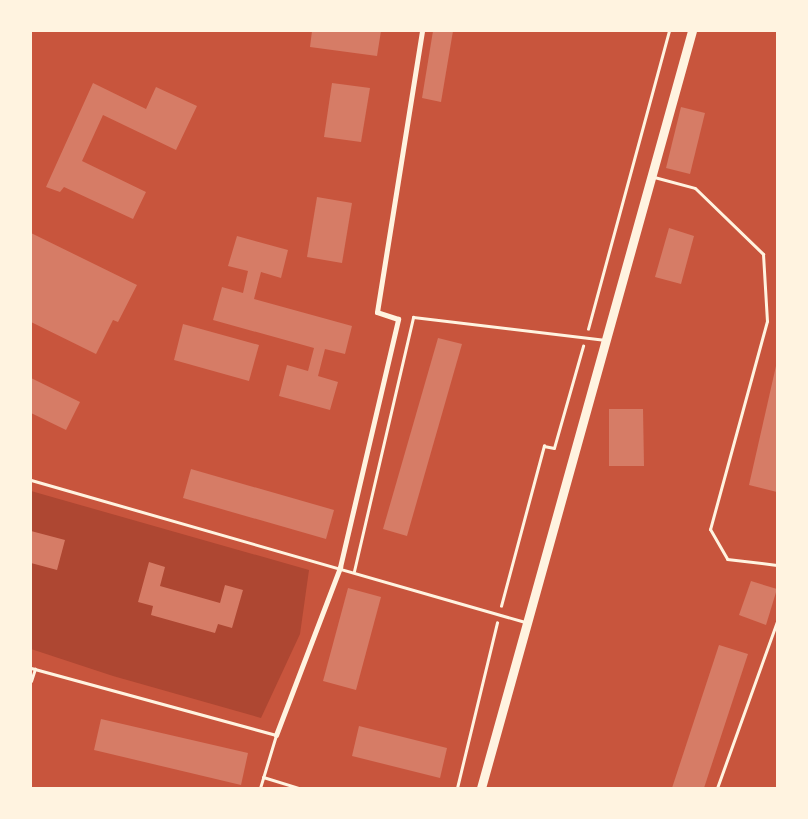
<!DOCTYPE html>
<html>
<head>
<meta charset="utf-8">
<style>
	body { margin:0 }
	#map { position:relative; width:808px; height:819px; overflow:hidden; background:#c8553d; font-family:"Work Sans",sans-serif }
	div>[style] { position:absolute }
	.green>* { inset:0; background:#ae4732 }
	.building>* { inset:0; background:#d67c66 }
	.path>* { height:2.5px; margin:-1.25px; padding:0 1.25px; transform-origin:1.25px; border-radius:1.25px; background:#fff3e0 }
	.service>* { height:3px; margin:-1.5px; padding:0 1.5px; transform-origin:1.5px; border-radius:1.5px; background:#fff3e0 }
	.minor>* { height:5px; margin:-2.5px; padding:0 2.5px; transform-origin:2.5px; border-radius:2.5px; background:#fff3e0 }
	.secondary>* { height:9px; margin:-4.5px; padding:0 4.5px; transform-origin:4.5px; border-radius:4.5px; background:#fff3e0 }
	span { translate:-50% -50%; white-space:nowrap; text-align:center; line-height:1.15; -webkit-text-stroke:5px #fff3e0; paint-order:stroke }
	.frame { position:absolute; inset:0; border:32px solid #fff3e0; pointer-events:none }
</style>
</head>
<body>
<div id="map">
	<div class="green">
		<i style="clip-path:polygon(31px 491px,309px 570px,300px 634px,261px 718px,113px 676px,31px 649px)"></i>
	</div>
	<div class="building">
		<i style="clip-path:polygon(312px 31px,381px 31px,377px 56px,310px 47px)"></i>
		<i style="clip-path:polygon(433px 31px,453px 31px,441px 102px,422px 98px)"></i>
		<i style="clip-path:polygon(93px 83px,146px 109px,156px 87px,197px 106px,176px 150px,103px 115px,82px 161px,146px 192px,133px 219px,64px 187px,60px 192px,46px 187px)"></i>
		<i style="clip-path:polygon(332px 83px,370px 88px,361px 142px,324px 137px)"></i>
		<i style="clip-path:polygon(681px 107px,705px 113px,690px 174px,666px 168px)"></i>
		<i style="clip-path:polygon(317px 197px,352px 203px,342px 263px,307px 257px)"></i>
		<i style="clip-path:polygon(669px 228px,694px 236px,681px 284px,655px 277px)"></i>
		<i style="clip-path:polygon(31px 233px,137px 285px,118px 322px,113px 320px,96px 354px,31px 322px)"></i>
		<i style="clip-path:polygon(237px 236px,288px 250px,281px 278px,261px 272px,254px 299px,352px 326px,345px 354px,325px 349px,318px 376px,338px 382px,330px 410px,279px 396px,287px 365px,308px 371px,314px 348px,213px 320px,222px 287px,243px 293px,248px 271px,228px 266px)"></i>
		<i style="clip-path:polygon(183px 324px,259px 345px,249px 381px,174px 360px)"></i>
		<i style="clip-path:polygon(438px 338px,462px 344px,407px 536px,383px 529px)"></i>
		<i style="clip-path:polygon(776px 366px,777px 366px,777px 492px,749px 485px)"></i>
		<i style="clip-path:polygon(31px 378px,80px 402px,66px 430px,31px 413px)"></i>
		<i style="clip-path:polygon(609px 409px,643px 409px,644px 466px,609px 466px)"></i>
		<i style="clip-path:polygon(191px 469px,334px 510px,326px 539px,183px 498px)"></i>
		<i style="clip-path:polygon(31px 531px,65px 540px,57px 570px,31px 563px)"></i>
		<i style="clip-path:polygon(149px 562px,165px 567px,160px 586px,220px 603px,225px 585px,243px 590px,232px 628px,218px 624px,215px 633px,151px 615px,153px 606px,138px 602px)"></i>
		<i style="clip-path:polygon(751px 581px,777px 589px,766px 625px,739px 615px)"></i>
		<i style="clip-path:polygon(348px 588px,381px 597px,356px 690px,323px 681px)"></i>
		<i style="clip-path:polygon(719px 645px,748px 654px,704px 788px,672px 788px)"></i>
		<i style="clip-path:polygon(101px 719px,248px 753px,241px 785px,94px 750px)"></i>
		<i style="clip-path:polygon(359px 726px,447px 748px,440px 778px,352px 756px)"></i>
	</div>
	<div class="path">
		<i style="left:588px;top:329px;width:309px;rotate:-74.8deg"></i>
		<i style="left:501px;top:606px;width:166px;rotate:-75deg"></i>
		<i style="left:544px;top:446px;width:10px;rotate:11deg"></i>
		<i style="left:554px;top:448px;width:106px;rotate:-74.1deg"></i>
		<i style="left:457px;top:788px;width:170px;rotate:-76.4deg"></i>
	</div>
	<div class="service">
		<i style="left:654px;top:177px;width:42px;rotate:15deg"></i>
		<i style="left:695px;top:188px;width:95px;rotate:44.1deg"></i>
		<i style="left:763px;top:254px;width:67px;rotate:86.6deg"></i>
		<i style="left:767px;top:321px;width:216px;rotate:105.3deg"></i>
		<i style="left:710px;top:529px;width:34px;rotate:60deg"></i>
		<i style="left:727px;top:559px;width:50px;rotate:6.8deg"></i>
		<i style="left:31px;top:480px;width:514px;rotate:16.04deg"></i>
		<i style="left:354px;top:571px;width:261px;rotate:-76.9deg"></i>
		<i style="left:413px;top:317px;width:194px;rotate:6.8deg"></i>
		<i style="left:31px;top:668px;width:254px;rotate:15.3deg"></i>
		<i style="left:276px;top:735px;width:55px;rotate:106.8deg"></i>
		<i style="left:31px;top:681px;width:13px;rotate:-72deg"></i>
		<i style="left:263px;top:777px;width:37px;rotate:17deg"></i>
		<i style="left:717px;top:788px;width:177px;rotate:-70.2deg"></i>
	</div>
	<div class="minor">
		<i style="left:276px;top:735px;width:180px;rotate:-69.1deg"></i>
		<i style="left:340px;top:567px;width:255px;rotate:-76.8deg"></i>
		<i style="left:398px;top:319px;width:22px;rotate:-162deg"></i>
		<i style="left:377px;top:312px;width:285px;rotate:-80.9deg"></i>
	</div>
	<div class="secondary">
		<i style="left:481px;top:788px;width:786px;rotate:-74.43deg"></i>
	</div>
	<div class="frame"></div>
</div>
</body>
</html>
